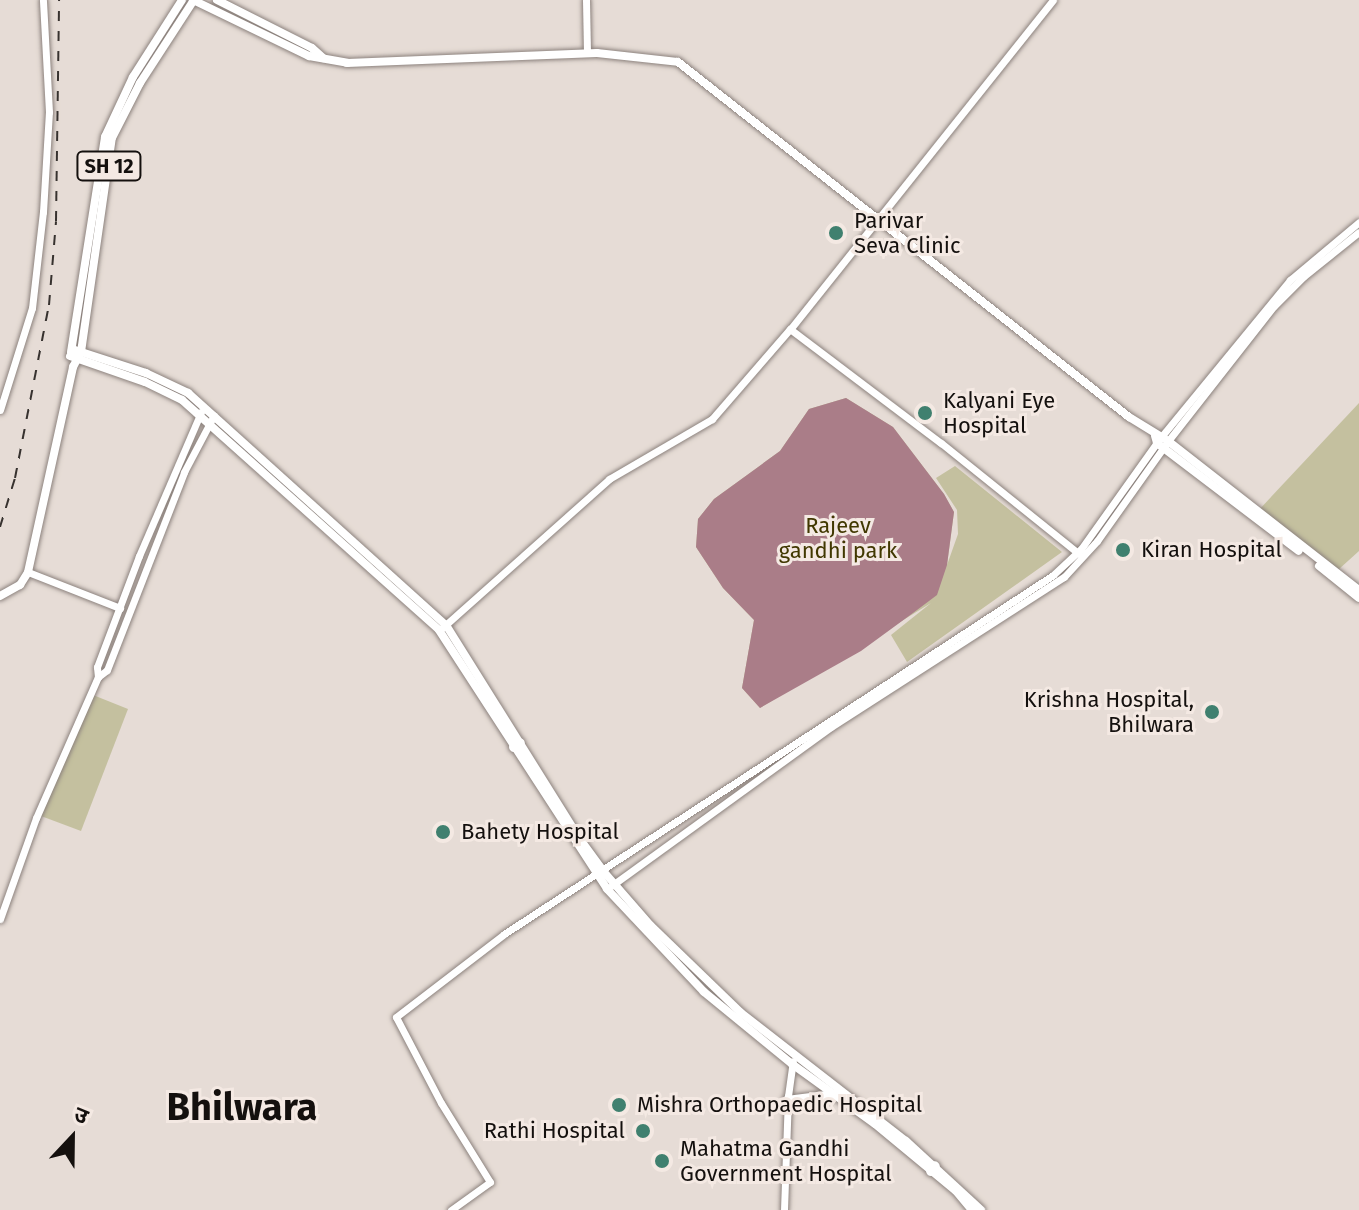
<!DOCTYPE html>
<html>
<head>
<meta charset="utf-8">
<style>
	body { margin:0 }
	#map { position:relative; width:1359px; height:1210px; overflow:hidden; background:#e6dcd6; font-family:"Fira Sans","Noto Sans Devanagari",sans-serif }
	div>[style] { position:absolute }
	.green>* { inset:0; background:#c4c09f }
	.water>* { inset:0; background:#aa7d88 }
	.roads { filter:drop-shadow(0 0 2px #8c827d) drop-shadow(0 0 2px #8c827d) }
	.minor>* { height:7px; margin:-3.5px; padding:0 3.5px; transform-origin:3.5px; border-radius:3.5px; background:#fff }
	.major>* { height:8px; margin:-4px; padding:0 4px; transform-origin:4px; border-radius:4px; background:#fff }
	.highway>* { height:10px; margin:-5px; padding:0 5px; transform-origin:5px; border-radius:5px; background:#fff }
	.rail>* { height:2px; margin-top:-1px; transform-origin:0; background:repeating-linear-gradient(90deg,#37322f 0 10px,transparent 0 20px) }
	.dots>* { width:22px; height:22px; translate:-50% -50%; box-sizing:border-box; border:4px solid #f4e9e3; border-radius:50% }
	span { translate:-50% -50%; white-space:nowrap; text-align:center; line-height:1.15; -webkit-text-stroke:6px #f4e9e3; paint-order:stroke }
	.shield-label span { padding:2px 6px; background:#f4e9e3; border:2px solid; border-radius:6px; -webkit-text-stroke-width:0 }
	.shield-label { font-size:20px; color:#14100e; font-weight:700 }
	.poi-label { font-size:22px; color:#14100e }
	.left { translate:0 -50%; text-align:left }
	.right { translate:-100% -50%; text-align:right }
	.park-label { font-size:22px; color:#413801 }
	.town-label { font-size:38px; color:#14100e; font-weight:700 }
	.north { position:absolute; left:32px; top:1098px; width:80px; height:80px; -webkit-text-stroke:6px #f4e9e3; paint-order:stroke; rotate:22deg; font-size:22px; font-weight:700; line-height:32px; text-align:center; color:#14100e }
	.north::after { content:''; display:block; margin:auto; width:28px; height:36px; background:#14100e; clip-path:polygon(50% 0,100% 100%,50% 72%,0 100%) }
</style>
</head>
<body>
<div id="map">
	<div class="green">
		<i style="clip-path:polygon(846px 398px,893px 427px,944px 494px,954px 512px,947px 565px,958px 534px,957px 510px,936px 478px,955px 466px,1062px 552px,907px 662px,891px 635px,931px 603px,760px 708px,742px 688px,754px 620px,723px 588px,696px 547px,698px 519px,714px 499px,780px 451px,809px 409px)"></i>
		<i style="clip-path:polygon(1359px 403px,1359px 551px,1338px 570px,1257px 512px)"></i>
		<i style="clip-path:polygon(88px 693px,128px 709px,81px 831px,41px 816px)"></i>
	</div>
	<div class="water">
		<i style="clip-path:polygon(846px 398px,893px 427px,944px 494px,954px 512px,947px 565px,937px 595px,913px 613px,861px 651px,760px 708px,742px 688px,754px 620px,723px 588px,696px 547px,698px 519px,714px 499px,780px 451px,809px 409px)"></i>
	</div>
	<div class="roads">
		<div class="minor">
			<i style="left:586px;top:0;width:53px;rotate:88.9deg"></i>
			<i style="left:1053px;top:0;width:421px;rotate:128.6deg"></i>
			<i style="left:790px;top:329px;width:189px;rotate:37.1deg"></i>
			<i style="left:941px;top:443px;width:177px;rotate:38.8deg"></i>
			<i style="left:0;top:410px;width:107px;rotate:-72.6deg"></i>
			<i style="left:32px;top:308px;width:97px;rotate:-83.5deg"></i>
			<i style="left:43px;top:212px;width:100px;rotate:-86.6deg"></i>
			<i style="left:49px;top:112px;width:112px;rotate:-93.1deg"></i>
			<i style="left:28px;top:572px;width:99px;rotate:21.4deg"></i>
			<i style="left:442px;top:628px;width:224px;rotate:-41.7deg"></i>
			<i style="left:609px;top:479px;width:119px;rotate:-30.2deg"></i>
			<i style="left:712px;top:419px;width:119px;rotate:-49.1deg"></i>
			<i style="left:98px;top:677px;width:10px;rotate:-96deg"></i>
			<i style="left:97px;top:667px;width:119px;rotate:-69.3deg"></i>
			<i style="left:139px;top:556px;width:157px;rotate:-66.7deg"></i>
			<i style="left:611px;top:886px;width:271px;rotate:-35.9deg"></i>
			<i style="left:831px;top:727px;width:277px;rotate:-32.8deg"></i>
			<i style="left:1064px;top:577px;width:49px;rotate:-47.5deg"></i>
			<i style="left:1097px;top:541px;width:123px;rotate:-54.6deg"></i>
			<i style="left:1168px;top:441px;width:172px;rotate:-51.9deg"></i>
			<i style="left:1274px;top:306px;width:42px;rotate:-45deg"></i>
			<i style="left:1304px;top:276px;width:70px;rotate:-38.7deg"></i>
			<i style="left:0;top:919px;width:107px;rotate:-70.4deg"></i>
			<i style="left:36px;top:818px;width:154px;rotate:-66.3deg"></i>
			<i style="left:98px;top:677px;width:11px;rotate:-38deg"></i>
			<i style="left:107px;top:670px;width:212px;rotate:-68.7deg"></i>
			<i style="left:184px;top:472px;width:64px;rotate:-62.2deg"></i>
			<i style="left:451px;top:1210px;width:48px;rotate:-35.7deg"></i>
			<i style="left:490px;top:1182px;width:93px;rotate:-121.8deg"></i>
			<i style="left:441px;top:1103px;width:97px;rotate:-117.6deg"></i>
			<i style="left:396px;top:1017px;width:136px;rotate:-37.5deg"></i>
			<i style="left:504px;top:934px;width:656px;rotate:-33.18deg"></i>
			<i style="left:1053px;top:575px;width:38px;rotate:-43deg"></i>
			<i style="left:1081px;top:549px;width:138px;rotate:-54.5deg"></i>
			<i style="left:1161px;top:437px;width:203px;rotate:-50.6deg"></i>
			<i style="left:1290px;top:280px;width:90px;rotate:-40deg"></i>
			<i style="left:784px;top:1210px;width:114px;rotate:-88deg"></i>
			<i style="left:788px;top:1096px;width:35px;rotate:-82deg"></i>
		</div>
		<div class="major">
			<i style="left:193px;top:0;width:129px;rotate:25.8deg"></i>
			<i style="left:309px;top:56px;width:39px;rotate:10deg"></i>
			<i style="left:347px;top:63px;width:250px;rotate:-2.3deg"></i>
			<i style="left:597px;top:53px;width:81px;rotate:6.3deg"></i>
			<i style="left:678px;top:62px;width:574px;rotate:38.21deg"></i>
			<i style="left:1129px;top:417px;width:46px;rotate:31.6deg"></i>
			<i style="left:1168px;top:441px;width:242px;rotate:38deg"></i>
			<i style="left:217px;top:0;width:106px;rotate:26.8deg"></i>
			<i style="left:312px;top:48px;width:15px;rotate:42deg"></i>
			<i style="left:72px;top:349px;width:78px;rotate:18deg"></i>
			<i style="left:146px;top:373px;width:47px;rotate:25.5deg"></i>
			<i style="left:188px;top:393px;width:347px;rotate:42deg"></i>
			<i style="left:446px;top:625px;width:248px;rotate:58deg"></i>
			<i style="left:577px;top:835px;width:46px;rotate:53.9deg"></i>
			<i style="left:604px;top:872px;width:72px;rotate:49deg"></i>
			<i style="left:651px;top:926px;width:124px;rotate:44deg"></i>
			<i style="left:740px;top:1012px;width:210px;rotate:37.9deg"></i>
			<i style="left:906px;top:1141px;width:102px;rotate:42.6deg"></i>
			<i style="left:71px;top:352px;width:218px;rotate:-81deg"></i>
			<i style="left:105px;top:137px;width:66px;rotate:-65deg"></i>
			<i style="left:133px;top:77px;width:91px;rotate:-57.5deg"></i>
			<i style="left:70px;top:356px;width:79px;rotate:19.1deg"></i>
			<i style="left:145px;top:382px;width:41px;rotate:25.9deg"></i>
			<i style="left:182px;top:400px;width:345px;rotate:41.8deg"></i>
			<i style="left:439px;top:630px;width:309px;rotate:57deg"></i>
			<i style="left:607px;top:889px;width:141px;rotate:46.7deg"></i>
			<i style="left:704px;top:992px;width:114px;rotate:39.3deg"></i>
			<i style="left:792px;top:1064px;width:102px;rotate:35.9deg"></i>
			<i style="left:875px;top:1124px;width:105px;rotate:39.6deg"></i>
			<i style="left:956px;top:1191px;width:25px;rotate:50deg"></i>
			<i style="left:1155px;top:436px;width:7px;rotate:74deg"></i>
			<i style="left:1157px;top:443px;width:178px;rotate:37.3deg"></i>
			<i style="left:1319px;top:566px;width:51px;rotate:38.7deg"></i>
			<i style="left:0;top:596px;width:23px;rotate:-29deg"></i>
			<i style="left:20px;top:585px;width:15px;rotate:-58deg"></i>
			<i style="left:28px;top:572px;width:210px;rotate:-77.6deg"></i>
			<i style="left:73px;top:367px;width:17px;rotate:-62deg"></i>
			<i style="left:81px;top:352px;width:216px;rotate:-81.8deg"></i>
			<i style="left:112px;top:138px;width:62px;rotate:-63deg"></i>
			<i style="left:140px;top:83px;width:99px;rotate:-57deg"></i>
		</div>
		<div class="highway">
			<i style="left:514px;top:747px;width:7px;rotate:-34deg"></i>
			<i style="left:787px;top:1101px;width:48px;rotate:-7.1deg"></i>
			<i style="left:931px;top:1171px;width:6px;rotate:-51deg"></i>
		</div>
	</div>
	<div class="rail">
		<i style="left:0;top:527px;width:51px;rotate:-73deg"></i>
		<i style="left:15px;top:478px;width:176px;rotate:-78.9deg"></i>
		<i style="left:49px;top:305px;width:84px;rotate:-85.2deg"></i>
		<i style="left:56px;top:221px;width:221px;rotate:-89.2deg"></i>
	</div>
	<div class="dots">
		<i style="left:836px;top:233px;background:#40806f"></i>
		<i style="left:925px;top:413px;background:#40806f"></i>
		<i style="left:1123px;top:550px;background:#40806f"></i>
		<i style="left:1212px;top:712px;background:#40806f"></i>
		<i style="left:443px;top:832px;background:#40806f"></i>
		<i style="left:619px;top:1105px;background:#40806f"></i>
		<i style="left:643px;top:1131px;background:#40806f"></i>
		<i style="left:662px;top:1161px;background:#40806f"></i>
	</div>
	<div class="shield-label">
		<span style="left:109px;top:166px">SH 12</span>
	</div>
	<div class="poi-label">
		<span class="left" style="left:854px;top:233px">Parivar<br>Seva Clinic</span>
		<span class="left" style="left:943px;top:413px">Kalyani Eye<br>Hospital</span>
		<span class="left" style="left:1141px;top:550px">Kiran Hospital</span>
		<span class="right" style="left:1194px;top:712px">Krishna Hospital,<br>Bhilwara</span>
		<span class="left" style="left:461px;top:832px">Bahety Hospital</span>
		<span class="left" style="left:637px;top:1105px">Mishra Orthopaedic Hospital</span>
		<span class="right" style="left:625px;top:1131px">Rathi Hospital</span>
		<span class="left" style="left:680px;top:1161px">Mahatma Gandhi<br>Government Hospital</span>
	</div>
	<div class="park-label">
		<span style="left:838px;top:538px">Rajeev<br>gandhi park</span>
	</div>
	<div class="town-label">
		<span style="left:242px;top:1108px">Bhilwara</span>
	</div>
	<div class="north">उ</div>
</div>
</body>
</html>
